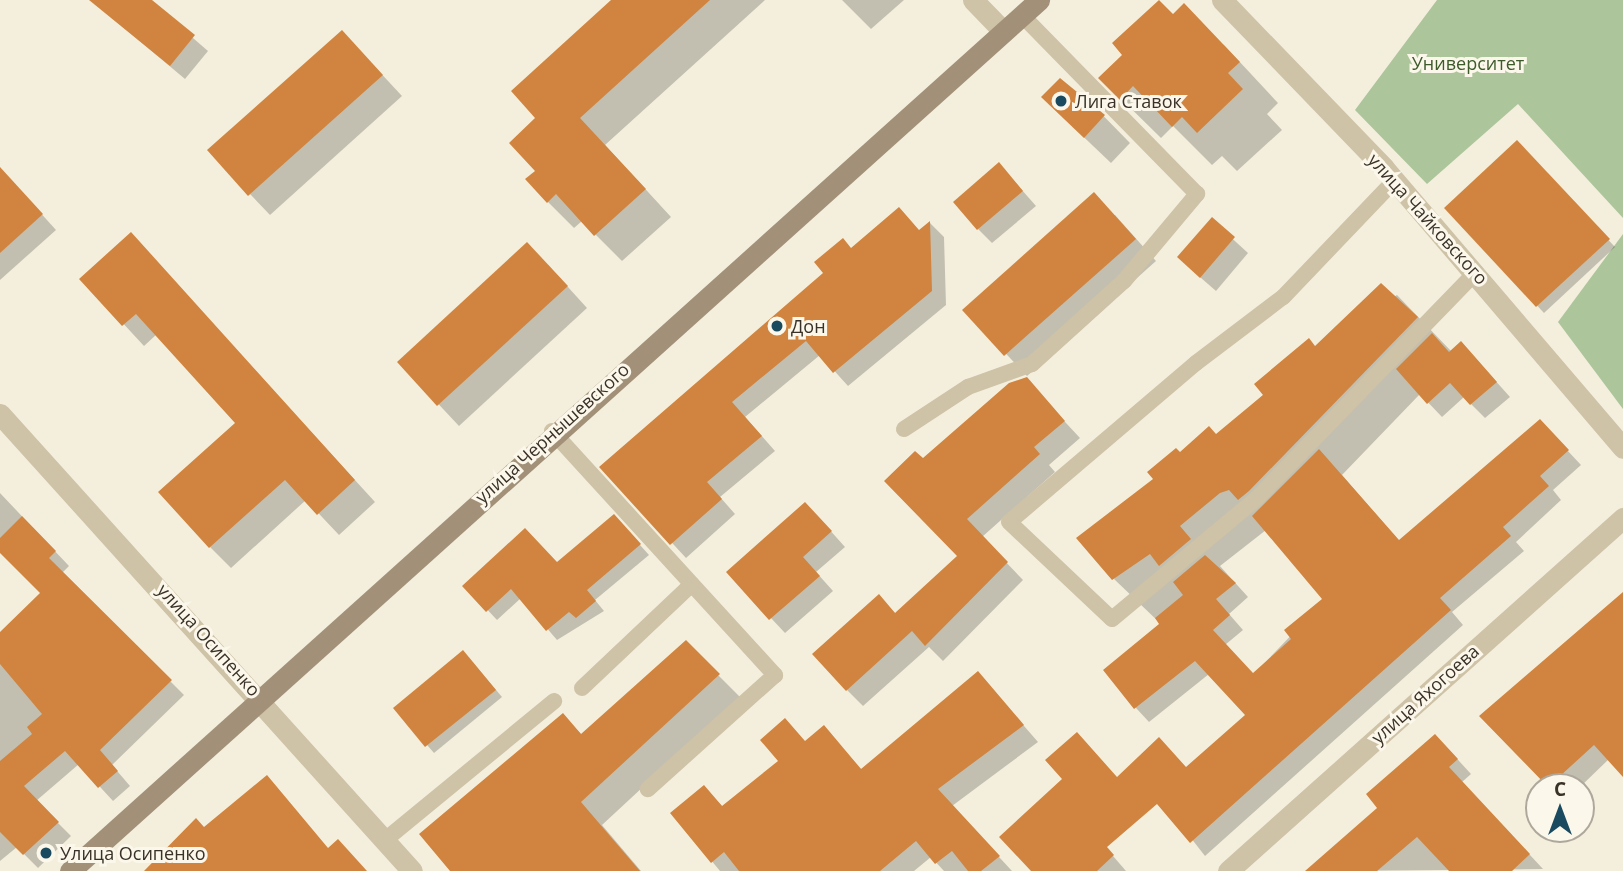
<!DOCTYPE html>
<html>
<head>
<meta charset="utf-8">
<style>
	body { margin:0 }
	#map { position:relative; width:1623px; height:871px; overflow:hidden; background:#f4efdd; font-family:"Open Sans",sans-serif }
	div>[style] { position:absolute }
	.green>* { inset:0; background:#adc59b }
	.shadow>* { inset:0; background:#0003 }
	.building>* { inset:0; background:#d0843f }
	.lane>* { height:16px; margin:-8px; padding:0 8px; transform-origin:8px; border-radius:8px; background:#cec2a7 }
	.street>* { height:21px; margin:-10.5px; padding:0 10.5px; transform-origin:10.5px; border-radius:10.5px; background:#cec2a7 }
	.secondary>* { height:21px; margin:-10.5px; padding:0 10.5px; transform-origin:10.5px; border-radius:10.5px; background:#a29178 }
	.dots>* { width:19px; height:19px; translate:-50% -50%; box-sizing:border-box; border:4px solid #fbf7ea; border-radius:50% }
	span { translate:-50% -50%; white-space:nowrap; text-align:center; line-height:1.15; -webkit-text-stroke:6px #fbf7ea; paint-order:stroke }
	.park-label { font-size:18px; color:#3d5a2a }
	.poi-label { font-size:18px; color:#3a3228 }
	.left { translate:0 -50%; text-align:left }
	.street-label { font-size:18px; color:#3a3228 }
	.north { position:absolute; left:1525px; top:773px; width:70px; height:70px; box-sizing:border-box; background:#fbf7ea; border:2px solid #aea89c; border-radius:50%; rotate:0deg; font-size:19px; font-weight:700; line-height:28px; text-align:center; color:#3a3228 }
	.north::after { content:''; display:block; margin:auto; width:24px; height:32px; background:#1a4a5f; clip-path:polygon(50% 0,100% 100%,50% 72%,0 100%) }
</style>
</head>
<body>
<div id="map">
	<div class="green">
		<i style="clip-path:polygon(1437px 0,1623px 0,1623px 218px,1518px 104px,1427px 184px,1355px 110px)"></i>
		<i style="clip-path:polygon(1623px 234px,1623px 409px,1558px 322px)"></i>
	</div>
	<div class="shadow">
		<i style="clip-path:polygon(115px 0,149px 0,208px 51px,185px 79px,105px 12px)"></i>
		<i style="clip-path:polygon(614px 0,765px 0,605px 145px,671px 217px,622px 261px,582px 221px,574px 228px,548px 202px,537px 171px,538px 118px)"></i>
		<i style="clip-path:polygon(842px 0,904px 0,871px 29px)"></i>
		<i style="clip-path:polygon(1173px 17px,1224px 45px,1278px 103px,1267px 114px,1282px 130px,1237px 171px,1222px 156px,1212px 165px,1173px 126px,1161px 138px,1100px 78px)"></i>
		<i style="clip-path:polygon(362px 53px,402px 96px,270px 215px,250px 194px)"></i>
		<i style="clip-path:polygon(1082px 94px,1130px 143px,1111px 163px,1070px 124px)"></i>
		<i style="clip-path:polygon(1517px 142px,1615px 247px,1544px 313px,1446px 208px)"></i>
		<i style="clip-path:polygon(999px 164px,1036px 206px,992px 243px,978px 229px)"></i>
		<i style="clip-path:polygon(0 168px,56px 230px,0 280px)"></i>
		<i style="clip-path:polygon(1115px 215px,1156px 261px,1027px 376px,965px 310px)"></i>
		<i style="clip-path:polygon(1212px 220px,1248px 253px,1216px 291px,1193px 271px)"></i>
		<i style="clip-path:polygon(930px 223px,944px 237px,946px 305px,848px 386px,820px 355px,745px 417px,775px 451px,720px 497px,735px 514px,686px 558px,602px 467px,852px 250px,920px 232px)"></i>
		<i style="clip-path:polygon(131px 235px,375px 502px,339px 535px,306px 500px,231px 568px,210px 547px,238px 423px,157px 334px,144px 346px,82px 279px)"></i>
		<i style="clip-path:polygon(548px 265px,587px 308px,459px 426px,399px 362px)"></i>
		<i style="clip-path:polygon(evenodd,1397px 295px,1452px 352px,1475px 358px,1510px 397px,1485px 418px,1464px 397px,1442px 417px,1420px 394px,1342px 475px,1400px 542px,1553px 435px,1581px 465px,1553px 490px,1561px 500px,1516px 542px,1524px 551px,1452px 612px,1463px 625px,1205px 856px,1133px 764px,1187px 769px,1248px 716px,1209px 674px,1149px 722px,1136px 708px,1105px 670px,1162px 625px,1114px 579px,1156px 479px,1180px 454px,1217px 436px,1316px 348px,1397px 295px,1266px 530px,1325px 600px,1253px 675px,1225px 645px,1243px 630px,1229px 614px,1248px 597px,1220px 566px,1266px 530px)"></i>
		<i style="clip-path:polygon(1039px 394px,1080px 438px,1049px 465px,1055px 472px,982px 537px,1023px 580px,943px 661px,929px 647px,863px 706px,847px 690px,879px 597px,896px 614px,959px 556px,923px 460px)"></i>
		<i style="clip-path:polygon(0 493px,69px 566px,62px 573px,184px 695px,112px 765px,130px 786px,113px 801px,79px 764px,36px 801px,71px 836px,38px 868px,17px 847px,0 861px,0 634px,43px 593px,0 550px)"></i>
		<i style="clip-path:polygon(819px 518px,845px 547px,816px 572px,833px 591px,785px 633px,728px 572px)"></i>
		<i style="clip-path:polygon(623px 526px,649px 555px,595px 600px,604px 611px,557px 640px,521px 598px,497px 620px,465px 586px,557px 564px)"></i>
		<i style="clip-path:polygon(1623px 595px,1623px 774px,1609px 759px,1580px 787px,1550px 787px,1482px 716px)"></i>
		<i style="clip-path:polygon(686px 643px,740px 697px,602px 825px,641px 871px,452px 871px,562px 715px,582px 735px)"></i>
		<i style="clip-path:polygon(470px 659px,502px 697px,434px 753px,395px 708px)"></i>
		<i style="clip-path:polygon(978px 673px,1038px 742px,952px 806px,1012px 871px,944px 871px,931px 857px,914px 871px,720px 871px,672px 813px,704px 787px,723px 807px,780px 761px,785px 720px,806px 743px,824px 728px,862px 770px)"></i>
		<i style="clip-path:polygon(1449px 750px,1471px 774px,1462px 782px,1543px 869px,1334px 871px)"></i>
		<i style="clip-path:polygon(1107px 849px,1126px 871px,1056px 871px)"></i>
	</div>
	<div class="building">
		<i style="clip-path:polygon(89px 0,152px 0,195px 35px,170px 66px)"></i>
		<i style="clip-path:polygon(611px 0,710px 0,580px 118px,646px 189px,594px 236px,556px 194px,547px 203px,525px 179px,535px 171px,509px 143px,535px 118px,511px 91px)"></i>
		<i style="clip-path:polygon(1159px 0,1173px 14px,1184px 3px,1240px 62px,1228px 73px,1243px 89px,1197px 133px,1182px 117px,1172px 127px,1133px 86px,1120px 100px,1098px 78px,1122px 55px,1112px 43px)"></i>
		<i style="clip-path:polygon(342px 30px,383px 75px,248px 196px,207px 150px)"></i>
		<i style="clip-path:polygon(1060px 78px,1105px 115px,1084px 138px,1041px 97px)"></i>
		<i style="clip-path:polygon(1517px 140px,1610px 239px,1536px 307px,1444px 208px)"></i>
		<i style="clip-path:polygon(999px 162px,1023px 191px,977px 230px,953px 202px)"></i>
		<i style="clip-path:polygon(0 167px,43px 214px,0 253px)"></i>
		<i style="clip-path:polygon(1094px 192px,1136px 239px,1004px 356px,962px 310px)"></i>
		<i style="clip-path:polygon(899px 207px,919px 230px,930px 221px,932px 291px,833px 373px,806px 341px,732px 402px,762px 436px,707px 482px,722px 499px,670px 545px,599px 467px,823px 273px,814px 262px,843px 238px,851px 248px)"></i>
		<i style="clip-path:polygon(1212px 217px,1235px 237px,1200px 278px,1177px 257px)"></i>
		<i style="clip-path:polygon(131px 232px,355px 480px,317px 515px,285px 480px,209px 548px,158px 492px,235px 423px,136px 314px,122px 326px,79px 279px)"></i>
		<i style="clip-path:polygon(527px 242px,568px 286px,437px 406px,397px 362px)"></i>
		<i style="clip-path:polygon(1381px 283px,1418px 317px,1249px 491px,1238px 500px,1229px 490px,1220px 493px,1180px 526px,1191px 539px,1159px 566px,1150px 554px,1112px 580px,1076px 538px,1153px 479px,1147px 472px,1176px 448px,1180px 452px,1209px 426px,1216px 434px,1263px 395px,1254px 384px,1309px 338px,1315px 346px)"></i>
		<i style="clip-path:polygon(1432px 333px,1449px 352px,1461px 341px,1497px 382px,1470px 405px,1450px 383px,1427px 404px,1396px 369px)"></i>
		<i style="clip-path:polygon(1027px 377px,1065px 421px,1034px 447px,1040px 454px,967px 519px,1008px 562px,925px 646px,912px 631px,846px 691px,812px 654px,879px 594px,895px 613px,957px 556px,884px 481px,915px 451px,923px 458px,1009px 383px)"></i>
		<i style="clip-path:polygon(1540px 419px,1569px 450px,1540px 476px,1549px 486px,1503px 527px,1511px 536px,1440px 598px,1451px 610px,1190px 843px,1157px 804px,1107px 847px,1114px 855px,1097px 871px,1031px 871px,999px 837px,1062px 779px,1045px 760px,1077px 732px,1117px 777px,1159px 737px,1186px 767px,1245px 715px,1195px 661px,1134px 709px,1103px 670px,1159px 624px,1155px 618px,1183px 595px,1173px 582px,1205px 555px,1236px 583px,1216px 599px,1230px 615px,1213px 630px,1253px 673px,1291px 639px,1284px 630px,1322px 599px,1252px 516px,1319px 449px,1399px 540px)"></i>
		<i style="clip-path:polygon(805px 502px,832px 531px,803px 557px,820px 576px,769px 620px,726px 572px)"></i>
		<i style="clip-path:polygon(614px 514px,641px 544px,587px 590px,596px 601px,576px 618px,569px 612px,546px 631px,511px 589px,486px 612px,462px 586px,525px 528px,557px 562px)"></i>
		<i style="clip-path:polygon(22px 516px,56px 551px,49px 558px,172px 680px,100px 750px,118px 771px,98px 788px,65px 751px,24px 786px,59px 822px,23px 855px,0 832px,0 761px,32px 734px,27px 727px,42px 714px,0 664px,0 632px,40px 593px,0 553px,0 538px)"></i>
		<i style="clip-path:polygon(1623px 592px,1623px 777px,1594px 745px,1548px 787px,1479px 716px)"></i>
		<i style="clip-path:polygon(686px 640px,720px 674px,581px 802px,640px 871px,450px 871px,419px 834px,563px 713px,581px 734px)"></i>
		<i style="clip-path:polygon(463px 650px,496px 690px,425px 747px,393px 708px)"></i>
		<i style="clip-path:polygon(978px 671px,1024px 725px,938px 789px,1000px 856px,981px 871px,968px 871px,952px 851px,935px 864px,916px 841px,880px 871px,739px 871px,724px 852px,711px 863px,670px 813px,704px 785px,722px 806px,778px 761px,760px 740px,785px 718px,805px 741px,824px 725px,861px 769px)"></i>
		<i style="clip-path:polygon(1435px 734px,1458px 759px,1449px 767px,1530px 854px,1512px 871px,1449px 871px,1417px 837px,1377px 871px,1305px 871px,1377px 808px,1366px 794px)"></i>
		<i style="clip-path:polygon(267px 775px,328px 848px,338px 839px,367px 871px,144px 871px,196px 818px,204px 827px)"></i>
	</div>
	<div class="lane">
		<i style="left:1395px;top:180px;width:162px;rotate:133.7deg"></i>
		<i style="left:1283px;top:297px;width:109px;rotate:142.8deg"></i>
		<i style="left:1196px;top:363px;width:245px;rotate:139.6deg"></i>
		<i style="left:1009px;top:522px;width:141px;rotate:43.3deg"></i>
		<i style="left:1112px;top:619px;width:187px;rotate:-39.8deg"></i>
		<i style="left:1256px;top:499px;width:316px;rotate:-45.9deg"></i>
		<i style="left:904px;top:429px;width:77px;rotate:-33.3deg"></i>
		<i style="left:968px;top:387px;width:68px;rotate:-19.8deg"></i>
		<i style="left:1032px;top:364px;width:124px;rotate:-42.1deg"></i>
		<i style="left:1124px;top:281px;width:114px;rotate:-50deg"></i>
		<i style="left:1197px;top:194px;width:250px;rotate:-134.4deg"></i>
		<i style="left:552px;top:431px;width:331px;rotate:47.6deg"></i>
		<i style="left:775px;top:675px;width:171px;rotate:138.1deg"></i>
		<i style="left:582px;top:688px;width:151px;rotate:-43.4deg"></i>
		<i style="left:385px;top:840px;width:219px;rotate:-39.4deg"></i>
	</div>
	<div class="street">
		<i style="left:973px;top:0;width:43px;rotate:45.9deg"></i>
		<i style="left:1222px;top:0;width:233px;rotate:46deg"></i>
		<i style="left:1384px;top:168px;width:368px;rotate:49.5deg"></i>
		<i style="left:0;top:414px;width:615px;rotate:47.96deg"></i>
		<i style="left:1228px;top:871px;width:530px;rotate:-41.79deg"></i>
	</div>
	<div class="secondary">
		<i style="left:70px;top:871px;width:1303px;rotate:-41.95deg"></i>
	</div>
	<div class="dots">
		<i style="left:1061px;top:101px;background:#1a4a5f"></i>
		<i style="left:777px;top:326px;background:#1a4a5f"></i>
		<i style="left:46px;top:853px;background:#1a4a5f"></i>
	</div>
	<div class="park-label">
		<span style="left:1468px;top:63px">Университет</span>
	</div>
	<div class="poi-label">
		<span class="left" style="left:1075px;top:101px">Лига Ставок</span>
		<span class="left" style="left:791px;top:326px">Дон</span>
		<span class="left" style="left:60px;top:853px">Улица Осипенко</span>
	</div>
	<div class="street-label">
		<span style="left:1428px;top:219px;rotate:48deg">улица Чайковского</span>
		<span style="left:552px;top:433px;rotate:-42deg">улица Чернышевского</span>
		<span style="left:209px;top:640px;rotate:48deg">улица Осипенко</span>
		<span style="left:1425px;top:694px;rotate:-42deg">улица Яхогоева</span>
	</div>
	<div class="north">С</div>
</div>
</body>
</html>
